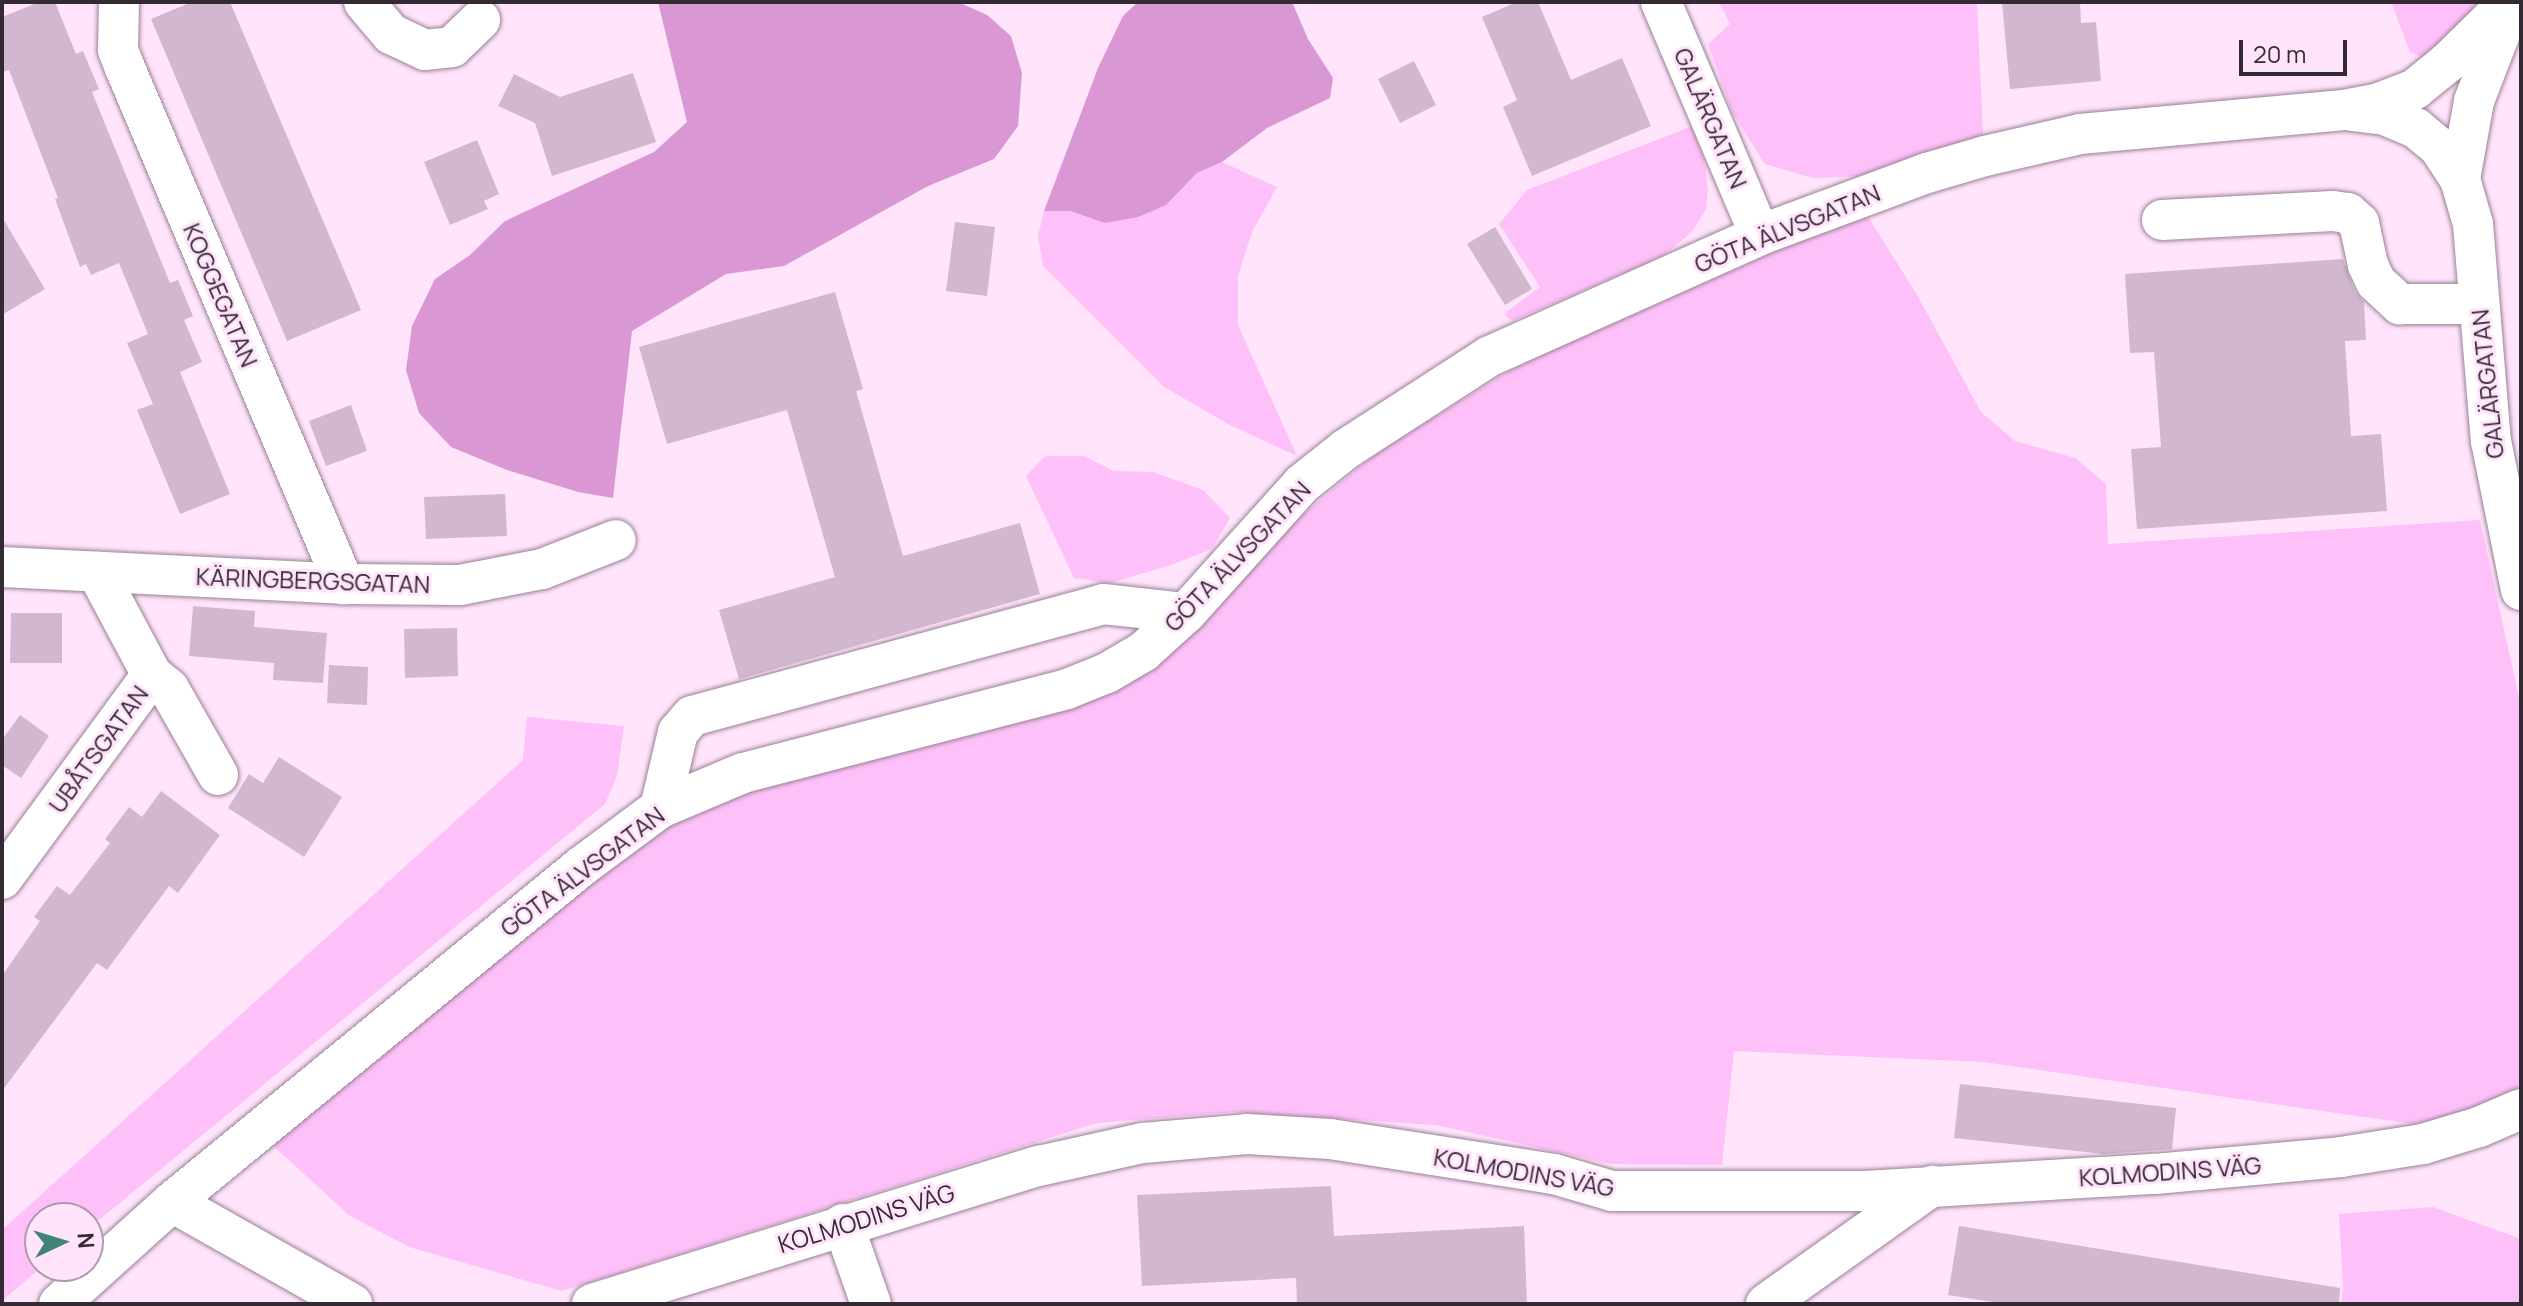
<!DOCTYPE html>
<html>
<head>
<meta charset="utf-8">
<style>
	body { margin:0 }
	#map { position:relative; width:2523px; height:1306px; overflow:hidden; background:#ffe4fc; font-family:Manrope,sans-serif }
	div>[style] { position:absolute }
	.green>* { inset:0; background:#fec0f8 }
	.forest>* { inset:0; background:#d997d3 }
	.building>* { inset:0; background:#d1b8ce }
	.roads { filter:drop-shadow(0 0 2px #998196) drop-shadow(0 0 2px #998196) }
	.minor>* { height:40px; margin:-20px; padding:0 20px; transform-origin:20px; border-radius:20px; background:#fff }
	span { translate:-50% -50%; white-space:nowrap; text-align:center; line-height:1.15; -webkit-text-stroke:6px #ffe4fc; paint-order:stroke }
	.street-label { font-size:24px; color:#342a33 }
	.frame { position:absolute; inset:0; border:4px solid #342a33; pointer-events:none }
	.north { position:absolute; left:24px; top:1202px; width:80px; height:80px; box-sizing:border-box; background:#ffe4fc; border:2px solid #ae9aac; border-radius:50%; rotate:86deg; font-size:22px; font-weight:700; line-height:32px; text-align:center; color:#342a33 }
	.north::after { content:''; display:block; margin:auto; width:28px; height:36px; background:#408477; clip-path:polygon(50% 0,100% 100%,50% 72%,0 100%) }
	.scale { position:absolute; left:2239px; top:40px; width:108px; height:36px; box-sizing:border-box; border:4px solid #342a33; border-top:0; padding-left:10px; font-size:24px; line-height:28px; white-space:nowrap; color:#342a33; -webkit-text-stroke:6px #ffe4fc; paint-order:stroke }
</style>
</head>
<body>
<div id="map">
	<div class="green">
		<i style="clip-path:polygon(1719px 2px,1977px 2px,1983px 134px,1869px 176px,1813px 178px,1765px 164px,1732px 112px,1708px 44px,1730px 24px)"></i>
		<i style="clip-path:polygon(2391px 2px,2478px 2px,2428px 60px,2410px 52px)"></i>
		<i style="clip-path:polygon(1693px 126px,1704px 159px,1708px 190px,1706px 209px,1692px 232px,1663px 256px,1512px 321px,1504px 314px,1540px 287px,1499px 224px,1527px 190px)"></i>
		<i style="clip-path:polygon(1222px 162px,1277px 187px,1252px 232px,1238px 276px,1238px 325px,1297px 456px,1230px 425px,1164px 387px,1043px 266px,1038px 236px,1044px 211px,1070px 211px,1105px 223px,1166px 205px,1197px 173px)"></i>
		<i style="clip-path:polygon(1865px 212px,1916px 293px,1981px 412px,2015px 441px,2075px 458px,2106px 484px,2108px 544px,2480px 520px,2521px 707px,2521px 1089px,2462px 1115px,2413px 1124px,1984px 1062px,1734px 1051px,1722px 1165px,1611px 1164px,1436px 1125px,1232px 1112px,1097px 1123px,562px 1291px,409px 1247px,350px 1216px,267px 1140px,651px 836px,693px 809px,751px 788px,1099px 696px,1268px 544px,1375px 454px,1519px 365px)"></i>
		<i style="clip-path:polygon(1045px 456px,1084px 456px,1114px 471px,1153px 472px,1203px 490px,1230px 518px,1212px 549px,1171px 565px,1110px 583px,1074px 578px,1026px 476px)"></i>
		<i style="clip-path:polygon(527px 717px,624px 726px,617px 776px,605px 804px,88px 1229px,88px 1218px,40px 1218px,40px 1266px,43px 1266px,2px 1301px,2px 1230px,523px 760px)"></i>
		<i style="clip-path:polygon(2433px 1207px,2521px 1239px,2521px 1304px,2341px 1304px,2343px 1288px,2339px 1214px)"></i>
	</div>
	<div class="forest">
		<i style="clip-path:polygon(658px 2px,958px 2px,987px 15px,1011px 36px,1022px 73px,1018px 126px,994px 159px,928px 186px,784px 266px,726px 274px,632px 331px,613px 498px,578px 492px,507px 470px,451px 447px,419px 413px,406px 370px,412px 326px,435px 279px,470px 255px,505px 221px,654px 152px,687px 122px)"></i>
		<i style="clip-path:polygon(1138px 2px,1292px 2px,1308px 39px,1333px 78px,1330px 98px,1267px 128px,1222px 162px,1197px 173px,1166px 205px,1138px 217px,1105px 223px,1070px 211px,1044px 211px,1098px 68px,1123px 16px)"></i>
	</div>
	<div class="building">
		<i style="clip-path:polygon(39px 2px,55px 2px,76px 54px,83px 51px,99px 89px,92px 92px,170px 283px,178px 280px,193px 316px,184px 320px,202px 362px,180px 372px,230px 494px,180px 514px,137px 410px,153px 404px,127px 343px,148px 334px,119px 263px,91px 275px,86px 264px,80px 267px,55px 199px,58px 198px,9px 70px,2px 72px,2px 17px)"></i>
		<i style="clip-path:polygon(192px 2px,230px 2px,361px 310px,287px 341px,151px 19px)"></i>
		<i style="clip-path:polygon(1517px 2px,1538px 2px,1571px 80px,1622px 58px,1651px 126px,1532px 176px,1503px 107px,1517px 100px,1482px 17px)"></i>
		<i style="clip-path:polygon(2002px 2px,2080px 2px,2081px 23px,2096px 22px,2101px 81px,2010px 89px)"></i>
		<i style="clip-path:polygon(1414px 61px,1436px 105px,1400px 123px,1378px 79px)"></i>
		<i style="clip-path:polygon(633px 73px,656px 142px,552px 176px,535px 123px,498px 106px,514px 74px,560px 97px)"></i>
		<i style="clip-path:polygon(477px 140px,499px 194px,484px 201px,488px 209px,450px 225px,424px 162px)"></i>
		<i style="clip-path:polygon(2px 217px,45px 289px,2px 315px)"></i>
		<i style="clip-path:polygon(955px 222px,995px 227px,987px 296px,946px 291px)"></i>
		<i style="clip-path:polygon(1495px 227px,1532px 289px,1505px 305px,1467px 244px)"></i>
		<i style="clip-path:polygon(2343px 259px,2355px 292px,2364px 302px,2366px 340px,2345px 341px,2351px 436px,2381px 434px,2387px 511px,2137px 529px,2131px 449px,2161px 447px,2154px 352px,2130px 353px,2125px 274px)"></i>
		<i style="clip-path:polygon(835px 292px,863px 389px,856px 391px,903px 556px,1020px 523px,1040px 594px,739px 679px,719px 610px,835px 577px,787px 410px,667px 444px,639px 347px)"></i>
		<i style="clip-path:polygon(351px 405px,367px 451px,326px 466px,309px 421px)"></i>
		<i style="clip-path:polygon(505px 494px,507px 536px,426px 539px,424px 497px)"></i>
		<i style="clip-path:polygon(193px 606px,255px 611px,254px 627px,327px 633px,323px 683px,273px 680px,274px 663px,189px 656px)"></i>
		<i style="clip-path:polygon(11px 613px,62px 613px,62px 663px,10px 663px)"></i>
		<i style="clip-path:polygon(457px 628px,458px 676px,405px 678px,404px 629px)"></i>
		<i style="clip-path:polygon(329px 665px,368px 667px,367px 705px,327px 703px)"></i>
		<i style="clip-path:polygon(20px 715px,49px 736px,21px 778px,2px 765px,2px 740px)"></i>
		<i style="clip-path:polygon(279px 757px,342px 797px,304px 857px,228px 808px,249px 774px,263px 783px)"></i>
		<i style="clip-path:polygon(161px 791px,220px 835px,178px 893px,169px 886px,107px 970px,97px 963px,2px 1091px,2px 976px,40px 921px,34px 917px,57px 886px,70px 895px,110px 843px,105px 839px,129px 807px,142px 817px)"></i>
		<i style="clip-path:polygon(1960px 1084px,2176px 1108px,2172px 1149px,2104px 1154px,1954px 1138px)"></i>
		<i style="clip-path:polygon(1331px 1186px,1334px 1236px,1524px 1226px,1527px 1304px,1297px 1304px,1296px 1278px,1142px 1286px,1137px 1195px)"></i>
		<i style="clip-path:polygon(1959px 1226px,2340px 1288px,2339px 1304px,2006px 1304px,1948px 1295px)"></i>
	</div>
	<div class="roads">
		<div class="minor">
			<i style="left:119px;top:2px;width:48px;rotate:91.2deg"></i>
			<i style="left:118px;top:50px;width:19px;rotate:69deg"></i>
			<i style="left:125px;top:68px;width:561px;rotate:67deg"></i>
			<i style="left:364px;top:2px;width:42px;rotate:49.8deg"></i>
			<i style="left:391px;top:34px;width:38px;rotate:25deg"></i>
			<i style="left:425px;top:50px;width:27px;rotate:-6deg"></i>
			<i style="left:452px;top:47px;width:39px;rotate:-44deg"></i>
			<i style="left:1661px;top:2px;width:253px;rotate:67deg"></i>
			<i style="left:2352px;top:111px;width:33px;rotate:7deg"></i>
			<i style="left:2385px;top:115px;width:34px;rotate:23deg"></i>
			<i style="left:2416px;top:128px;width:30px;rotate:40deg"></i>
			<i style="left:2439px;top:147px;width:38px;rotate:57deg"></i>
			<i style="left:2460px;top:179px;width:47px;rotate:73.9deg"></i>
			<i style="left:2473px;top:224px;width:218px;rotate:85.3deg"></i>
			<i style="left:2491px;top:441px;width:152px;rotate:78.6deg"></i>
			<i style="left:2460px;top:179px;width:79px;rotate:-79.8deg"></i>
			<i style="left:2474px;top:101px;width:94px;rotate:-68.9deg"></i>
			<i style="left:2162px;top:220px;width:171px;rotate:-3deg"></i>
			<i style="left:2333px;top:211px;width:15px;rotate:8deg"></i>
			<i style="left:2348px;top:213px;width:15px;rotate:42deg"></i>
			<i style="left:2359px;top:223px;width:43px;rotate:77.9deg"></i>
			<i style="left:2368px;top:265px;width:19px;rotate:65deg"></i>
			<i style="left:2376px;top:282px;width:33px;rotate:43deg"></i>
			<i style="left:2400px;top:304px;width:78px"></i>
			<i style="left:2px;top:567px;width:342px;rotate:2.8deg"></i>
			<i style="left:344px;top:584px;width:116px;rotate:0.5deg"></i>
			<i style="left:460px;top:585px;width:84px;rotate:-11deg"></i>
			<i style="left:542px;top:569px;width:79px;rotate:-21.4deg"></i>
			<i style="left:152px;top:675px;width:22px;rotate:39deg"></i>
			<i style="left:169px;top:689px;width:99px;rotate:60.3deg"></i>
			<i style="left:660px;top:808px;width:78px;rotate:-76.7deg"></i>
			<i style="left:678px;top:732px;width:21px;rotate:-49deg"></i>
			<i style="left:692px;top:716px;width:426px;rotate:-15.2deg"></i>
			<i style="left:1103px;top:604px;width:83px;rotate:6.2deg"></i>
			<i style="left:2px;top:879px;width:253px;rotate:-53.7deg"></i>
			<i style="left:152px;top:675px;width:117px;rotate:-118.1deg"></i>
			<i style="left:172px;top:1202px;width:207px;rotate:29.5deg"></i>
			<i style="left:843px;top:1224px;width:85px;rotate:70.7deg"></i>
			<i style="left:59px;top:1304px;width:152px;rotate:-42.1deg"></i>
			<i style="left:172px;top:1202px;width:530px;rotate:-39.34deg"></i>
			<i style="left:582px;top:866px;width:97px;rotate:-36.6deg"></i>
			<i style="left:660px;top:808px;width:90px;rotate:-22.9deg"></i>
			<i style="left:743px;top:773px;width:335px;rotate:-14.5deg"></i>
			<i style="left:1067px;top:689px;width:43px;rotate:-21.8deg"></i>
			<i style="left:1107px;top:673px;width:42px;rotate:-30.3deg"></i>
			<i style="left:1143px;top:652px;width:58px;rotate:-42.2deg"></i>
			<i style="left:1186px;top:613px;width:173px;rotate:-48deg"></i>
			<i style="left:1302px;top:484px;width:56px;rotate:-38.5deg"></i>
			<i style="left:1346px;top:449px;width:171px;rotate:-32.9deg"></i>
			<i style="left:1490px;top:356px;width:296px;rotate:-24.1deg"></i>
			<i style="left:1760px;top:235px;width:178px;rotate:-20.4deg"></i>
			<i style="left:1927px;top:173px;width:60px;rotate:-16.3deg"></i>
			<i style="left:1985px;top:156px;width:98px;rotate:-13deg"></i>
			<i style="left:2080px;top:134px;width:265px;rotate:-5.2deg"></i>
			<i style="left:2344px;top:110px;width:36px;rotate:-11deg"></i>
			<i style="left:2379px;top:103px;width:39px;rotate:-21deg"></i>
			<i style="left:2415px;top:89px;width:41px;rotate:-39.1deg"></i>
			<i style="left:2447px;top:63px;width:87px;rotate:-44.5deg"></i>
			<i style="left:592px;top:1304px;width:468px;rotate:-17.2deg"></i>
			<i style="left:1039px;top:1166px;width:107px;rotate:-12.5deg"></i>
			<i style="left:1143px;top:1143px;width:104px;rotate:-4.9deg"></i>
			<i style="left:1247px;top:1134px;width:83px;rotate:3.4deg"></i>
			<i style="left:1330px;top:1139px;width:227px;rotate:8.9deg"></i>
			<i style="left:1554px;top:1174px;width:60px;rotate:16.3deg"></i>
			<i style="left:1612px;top:1191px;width:253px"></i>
			<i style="left:1865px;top:1191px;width:290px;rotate:-3.4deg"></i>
			<i style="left:2155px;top:1174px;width:187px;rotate:-5.2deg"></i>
			<i style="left:2341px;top:1157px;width:83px;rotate:-9deg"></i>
			<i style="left:2423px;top:1144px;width:59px;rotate:-16.9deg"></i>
			<i style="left:2479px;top:1127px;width:46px;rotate:-23.2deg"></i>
			<i style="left:1766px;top:1304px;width:204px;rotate:-35.4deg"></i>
		</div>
	</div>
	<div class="street-label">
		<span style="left:1711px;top:118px;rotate:67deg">GALÄRGATAN</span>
		<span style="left:1787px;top:228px;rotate:-22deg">GÖTA ÄLVSGATAN</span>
		<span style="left:221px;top:295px;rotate:67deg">KOGGEGATAN</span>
		<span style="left:2487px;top:384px;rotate:-96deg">GALÄRGATAN</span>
		<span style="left:1237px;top:556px;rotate:-46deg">GÖTA ÄLVSGATAN</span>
		<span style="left:313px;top:580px;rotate:2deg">KÄRINGBERGSGATAN</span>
		<span style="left:98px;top:749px;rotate:-54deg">UBÅTSGATAN</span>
		<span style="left:582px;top:871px;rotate:-37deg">GÖTA ÄLVSGATAN</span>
		<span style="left:2170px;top:1171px;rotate:-4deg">KOLMODINS VÄG</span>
		<span style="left:1524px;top:1172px;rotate:10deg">KOLMODINS VÄG</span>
		<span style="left:866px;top:1218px;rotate:-17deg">KOLMODINS VÄG</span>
	</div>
	<div class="frame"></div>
	<div class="north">N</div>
	<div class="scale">20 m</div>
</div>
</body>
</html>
